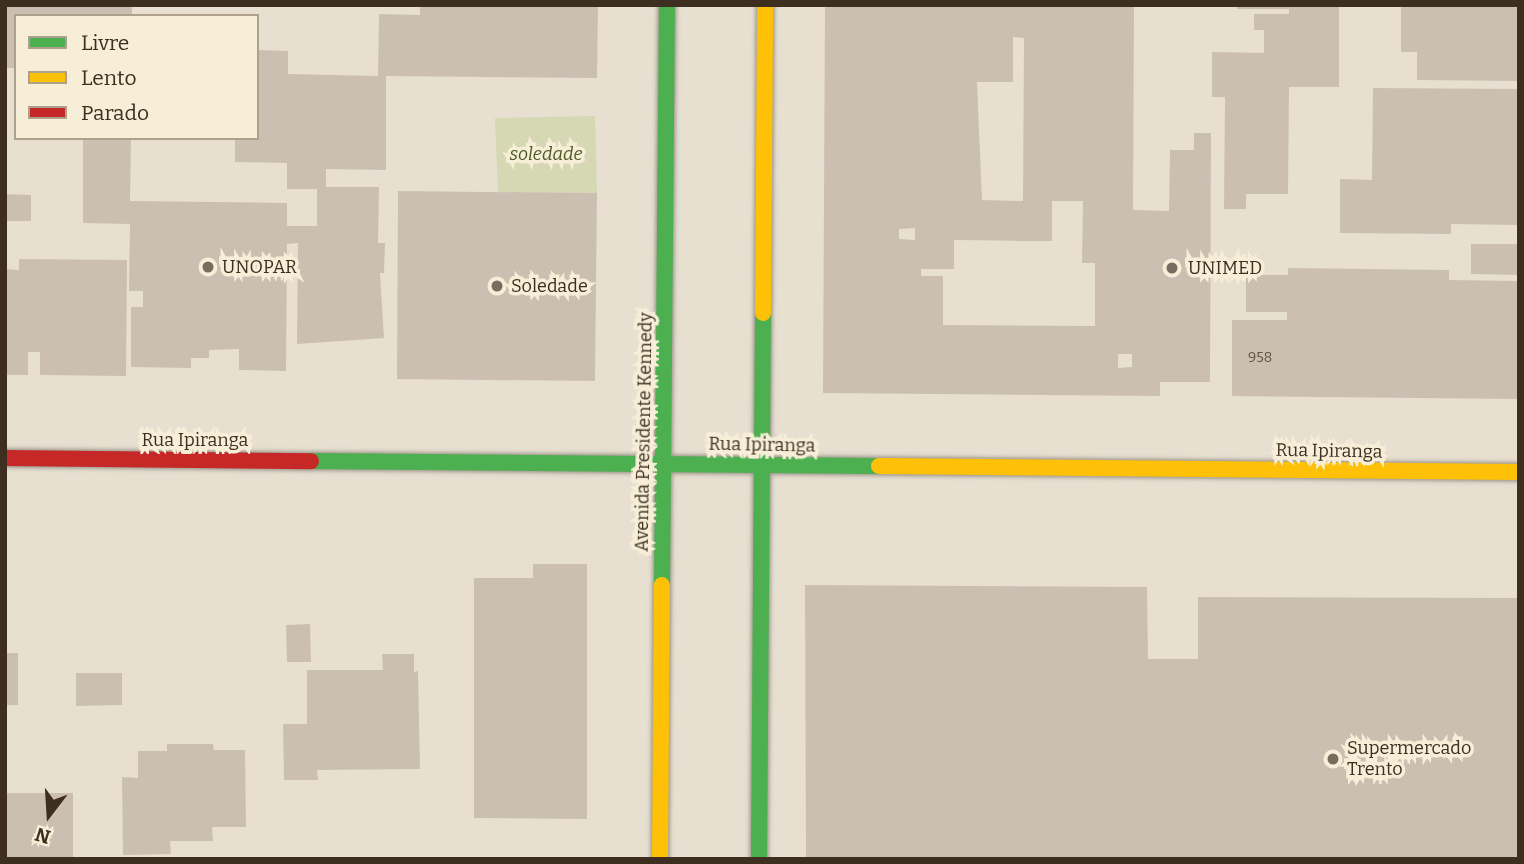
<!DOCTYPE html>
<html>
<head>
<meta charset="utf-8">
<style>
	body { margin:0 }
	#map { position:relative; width:1524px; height:864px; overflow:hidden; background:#e7e0d1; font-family:Bitter,serif }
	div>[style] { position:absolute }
	.green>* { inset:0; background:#d6d7b3 }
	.building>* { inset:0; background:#cbbfb2 }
	.roads { filter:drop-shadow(0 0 2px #9c958a) drop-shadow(0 0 2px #9c958a) }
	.fast>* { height:16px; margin:-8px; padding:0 8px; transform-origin:8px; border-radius:8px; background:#4caf50 }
	.slow>* { height:16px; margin:-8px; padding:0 8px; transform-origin:8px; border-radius:8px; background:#ffc107 }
	.jam>* { height:16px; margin:-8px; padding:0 8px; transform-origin:8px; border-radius:8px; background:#c62828 }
	.dots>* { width:19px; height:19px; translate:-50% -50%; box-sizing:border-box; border:4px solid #f7eed8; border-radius:50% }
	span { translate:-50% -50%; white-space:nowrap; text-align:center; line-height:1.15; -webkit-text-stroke:7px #f7eed8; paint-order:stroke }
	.number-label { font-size:14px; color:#605244 }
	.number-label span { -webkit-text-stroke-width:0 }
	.park-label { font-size:18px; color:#4d5a26; font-style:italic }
	.poi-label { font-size:18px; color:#3d2e20 }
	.left { translate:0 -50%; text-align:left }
	.street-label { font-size:18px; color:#3d2e20 }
	.frame { position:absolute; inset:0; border:7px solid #3d2e20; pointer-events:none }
	.legend { position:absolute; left:14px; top:14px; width:245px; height:126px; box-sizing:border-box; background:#f7eed8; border:2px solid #ada18e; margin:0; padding:9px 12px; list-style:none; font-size:21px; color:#3d2e20 }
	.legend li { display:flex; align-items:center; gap:14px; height:35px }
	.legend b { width:35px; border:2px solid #ada18e }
	.north { position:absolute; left:14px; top:780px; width:70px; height:70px; -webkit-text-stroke:5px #f7eed8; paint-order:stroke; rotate:197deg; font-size:19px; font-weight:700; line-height:28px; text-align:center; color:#3d2e20 }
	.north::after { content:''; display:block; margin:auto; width:24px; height:32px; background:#3d2e20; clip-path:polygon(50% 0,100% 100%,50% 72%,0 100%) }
</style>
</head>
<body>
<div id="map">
	<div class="green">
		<i style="clip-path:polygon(595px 116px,597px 193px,498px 192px,495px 118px)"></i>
	</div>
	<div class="building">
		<i style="clip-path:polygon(5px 5px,132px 5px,132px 16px,16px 16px,16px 68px,5px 68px)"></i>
		<i style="clip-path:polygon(420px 5px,598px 5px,597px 78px,386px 76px,386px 170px,326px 169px,326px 187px,379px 187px,378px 243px,385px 243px,384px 273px,380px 273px,384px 338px,297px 344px,298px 243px,287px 244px,286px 371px,239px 370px,239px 349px,209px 350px,209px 358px,191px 358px,191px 368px,131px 367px,131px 307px,143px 307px,143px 291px,129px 291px,130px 224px,83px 223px,83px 138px,131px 138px,130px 201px,287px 203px,287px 226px,317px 226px,317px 189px,287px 189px,287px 163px,235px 162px,235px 138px,257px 138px,257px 50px,288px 51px,288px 74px,378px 76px,379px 14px,420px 15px)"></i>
		<i style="clip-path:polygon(evenodd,825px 5px,1134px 5px,1133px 210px,1169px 211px,1170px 150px,1194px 150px,1194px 133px,1211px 133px,1210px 382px,1160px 382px,1160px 396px,823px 393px,825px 5px,1013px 37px,1024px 38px,1023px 201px,982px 200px,977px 82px,1013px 82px,1013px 37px,825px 5px,1052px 201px,1083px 201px,1082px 263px,1095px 263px,1095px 326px,943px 325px,943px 276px,921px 276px,921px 269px,954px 269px,954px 240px,1052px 241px,1052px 201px,825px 5px,915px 228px,915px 240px,899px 239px,899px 229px,915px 228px,825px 5px,1118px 354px,1132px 354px,1132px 367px,1118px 368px,1118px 354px)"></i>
		<i style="clip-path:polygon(1237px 5px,1339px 5px,1339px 87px,1289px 87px,1288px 194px,1246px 194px,1246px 209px,1224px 209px,1225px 97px,1212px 97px,1212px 52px,1264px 53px,1264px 30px,1254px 30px,1254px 14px,1289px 14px,1289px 9px,1237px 9px)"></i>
		<i style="clip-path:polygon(1401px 5px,1519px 5px,1519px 81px,1417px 80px,1417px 52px,1401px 52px)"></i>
		<i style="clip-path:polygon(1373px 88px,1519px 89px,1519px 225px,1451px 224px,1451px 234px,1340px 233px,1340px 179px,1372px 180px)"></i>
		<i style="clip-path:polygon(398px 191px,597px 193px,595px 381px,397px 379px)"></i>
		<i style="clip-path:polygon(5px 194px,31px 195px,31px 221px,5px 221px)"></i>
		<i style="clip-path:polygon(1471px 244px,1519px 244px,1519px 275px,1471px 274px)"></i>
		<i style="clip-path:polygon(19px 259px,127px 260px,126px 376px,40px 375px,40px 352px,28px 352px,28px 375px,5px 375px,5px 269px,19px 270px)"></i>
		<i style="clip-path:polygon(1288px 268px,1449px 270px,1449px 280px,1519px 281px,1519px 399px,1232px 396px,1232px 320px,1287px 320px,1287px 312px,1246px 312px,1246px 275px,1288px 275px)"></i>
		<i style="clip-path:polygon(533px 564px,587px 564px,587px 819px,474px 818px,474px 578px,533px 578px)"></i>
		<i style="clip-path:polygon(805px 585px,1147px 587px,1148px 659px,1198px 659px,1198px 597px,1519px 598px,1519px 859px,806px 859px)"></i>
		<i style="clip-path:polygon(310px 624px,311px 662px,287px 662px,286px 625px)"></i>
		<i style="clip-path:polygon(5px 653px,18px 653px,18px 705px,5px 705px)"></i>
		<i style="clip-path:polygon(382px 654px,414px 654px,414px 672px,418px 671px,420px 769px,317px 770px,318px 780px,284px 780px,283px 724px,307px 724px,307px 670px,383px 670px)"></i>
		<i style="clip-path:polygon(76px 673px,122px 673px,122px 705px,76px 706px)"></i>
		<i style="clip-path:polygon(167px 744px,213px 744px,214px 750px,245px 750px,246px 827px,212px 827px,213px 841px,170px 841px,171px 854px,123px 855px,122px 777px,138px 778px,138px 751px,167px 751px)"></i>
		<i style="clip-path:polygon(5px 793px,73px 793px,73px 859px,5px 859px)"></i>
	</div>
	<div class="roads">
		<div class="fast">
			<i style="left:311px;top:461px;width:568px;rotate:0.5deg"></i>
			<i style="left:662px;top:585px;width:580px;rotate:-89.51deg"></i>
			<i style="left:759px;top:859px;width:546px;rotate:-89.58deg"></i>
		</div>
		<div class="slow">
			<i style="left:763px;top:313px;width:308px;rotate:-89.6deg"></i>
			<i style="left:879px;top:466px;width:640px;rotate:0.54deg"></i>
			<i style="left:660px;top:859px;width:274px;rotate:-89.6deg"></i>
		</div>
		<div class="jam">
			<i style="left:5px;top:458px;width:306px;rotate:0.6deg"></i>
		</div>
	</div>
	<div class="dots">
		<i style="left:208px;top:267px;background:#786c5e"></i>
		<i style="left:1172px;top:268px;background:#786c5e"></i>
		<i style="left:497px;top:286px;background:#786c5e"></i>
		<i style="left:1333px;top:759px;background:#786c5e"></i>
	</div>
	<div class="number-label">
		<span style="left:1260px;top:358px">958</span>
	</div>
	<div class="park-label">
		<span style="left:546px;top:154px">soledade</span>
	</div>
	<div class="poi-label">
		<span class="left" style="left:222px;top:267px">UNOPAR</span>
		<span class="left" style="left:1188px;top:268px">UNIMED</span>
		<span class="left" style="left:511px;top:286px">Soledade</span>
		<span class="left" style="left:1347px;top:759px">Supermercado<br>Trento</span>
	</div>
	<div class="street-label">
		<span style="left:644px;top:432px;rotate:-89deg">Avenida Presidente Kennedy</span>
		<span style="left:195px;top:440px">Rua Ipiranga</span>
		<span style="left:762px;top:445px;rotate:1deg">Rua Ipiranga</span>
		<span style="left:1329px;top:451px;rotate:1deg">Rua Ipiranga</span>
	</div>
	<div class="frame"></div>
	<ul class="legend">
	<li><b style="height:9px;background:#4caf50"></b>Livre</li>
	<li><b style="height:9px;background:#ffc107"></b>Lento</li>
	<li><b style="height:9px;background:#c62828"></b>Parado</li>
	</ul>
	<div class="north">N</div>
</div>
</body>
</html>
